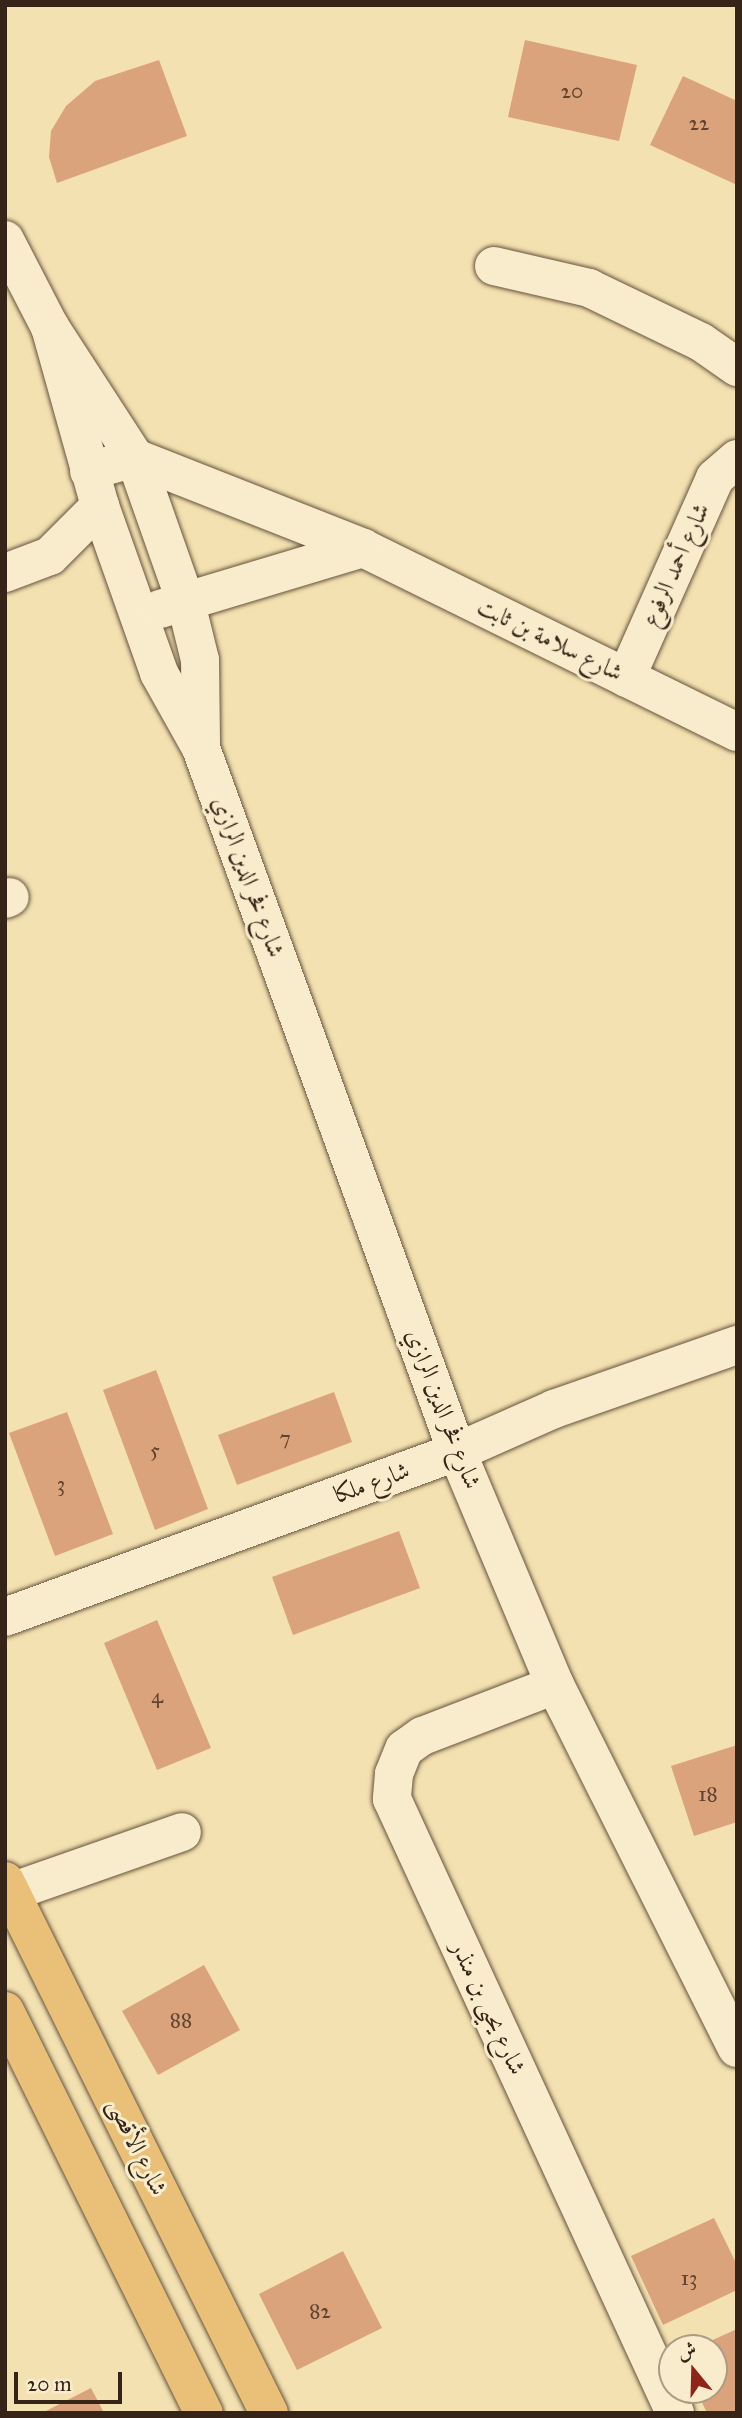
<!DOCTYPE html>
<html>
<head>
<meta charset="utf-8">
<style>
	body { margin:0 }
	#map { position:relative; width:742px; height:2418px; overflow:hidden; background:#f4e1b1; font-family:"IM FELL Great Primer",Amiri,serif }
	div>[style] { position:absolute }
	.building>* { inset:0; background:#daa37b }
	.roads { filter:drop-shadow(0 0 2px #66533e) drop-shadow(0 0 2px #66533e) }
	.minor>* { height:38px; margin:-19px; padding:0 19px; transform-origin:19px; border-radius:19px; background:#f8eccc }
	.major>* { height:38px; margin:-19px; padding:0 19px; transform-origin:19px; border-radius:19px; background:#eac078 }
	span { translate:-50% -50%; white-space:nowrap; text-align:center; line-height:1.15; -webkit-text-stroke:6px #f8eccc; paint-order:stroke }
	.number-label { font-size:21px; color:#604431 }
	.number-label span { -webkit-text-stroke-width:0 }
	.street-label { font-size:24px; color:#372418 }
	.frame { position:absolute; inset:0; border:7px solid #372418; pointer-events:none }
	.north { position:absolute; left:658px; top:2334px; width:70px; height:70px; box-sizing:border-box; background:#f8eccc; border:2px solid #ab9c84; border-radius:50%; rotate:341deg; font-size:19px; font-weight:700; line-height:28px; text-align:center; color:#372418 }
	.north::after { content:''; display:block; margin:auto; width:24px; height:32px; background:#8f2418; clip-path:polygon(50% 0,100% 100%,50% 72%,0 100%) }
	.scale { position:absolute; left:14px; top:2372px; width:108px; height:32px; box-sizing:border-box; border:4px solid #372418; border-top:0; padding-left:9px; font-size:21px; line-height:24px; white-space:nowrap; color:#372418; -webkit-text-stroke:5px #f8eccc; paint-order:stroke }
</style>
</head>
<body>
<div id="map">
	<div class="building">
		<i style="clip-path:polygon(525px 40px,637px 65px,619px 141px,508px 117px)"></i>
		<i style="clip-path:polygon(159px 60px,187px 136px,57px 183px,49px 157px,51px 131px,66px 106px,95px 81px)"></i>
		<i style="clip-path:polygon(683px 76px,737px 101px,737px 185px,650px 145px)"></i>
		<i style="clip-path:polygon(156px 1370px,208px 1509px,155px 1530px,103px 1390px)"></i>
		<i style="clip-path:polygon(334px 1392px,352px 1442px,237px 1485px,218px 1435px)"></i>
		<i style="clip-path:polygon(67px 1412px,113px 1534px,55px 1556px,9px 1433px)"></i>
		<i style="clip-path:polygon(399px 1531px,420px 1588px,293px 1635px,272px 1577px)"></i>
		<i style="clip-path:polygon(157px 1620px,211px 1748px,157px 1770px,104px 1643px)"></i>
		<i style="clip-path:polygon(737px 1745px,737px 1822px,694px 1836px,671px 1766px)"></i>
		<i style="clip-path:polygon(204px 1965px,240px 2030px,158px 2075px,122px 2011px)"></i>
		<i style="clip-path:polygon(714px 2218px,737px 2265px,737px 2290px,663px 2325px,631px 2256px)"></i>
		<i style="clip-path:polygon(343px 2251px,382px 2328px,297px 2370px,259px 2294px)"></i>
		<i style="clip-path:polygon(737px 2329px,737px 2413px,707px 2413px,696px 2390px,714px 2390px,714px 2348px,695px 2348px)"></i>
		<i style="clip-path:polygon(91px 2388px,104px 2413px,42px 2413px)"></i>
	</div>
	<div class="roads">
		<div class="minor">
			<i style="left:5px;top:240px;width:98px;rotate:62.7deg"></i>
			<i style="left:50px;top:327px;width:156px;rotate:57deg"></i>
			<i style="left:135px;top:458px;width:154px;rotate:70.6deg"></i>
			<i style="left:186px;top:603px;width:59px;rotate:76.2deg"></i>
			<i style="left:200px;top:660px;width:83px;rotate:89.3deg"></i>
			<i style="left:494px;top:266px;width:98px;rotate:13deg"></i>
			<i style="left:589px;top:288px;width:124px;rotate:25.7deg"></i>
			<i style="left:701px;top:342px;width:44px;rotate:34.8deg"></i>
			<i style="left:50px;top:327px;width:186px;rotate:74.4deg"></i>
			<i style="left:100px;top:506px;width:177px;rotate:70.5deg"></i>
			<i style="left:159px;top:673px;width:86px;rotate:60.8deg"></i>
			<i style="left:201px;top:748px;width:749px;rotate:70.02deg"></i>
			<i style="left:457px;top:1452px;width:253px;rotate:67.2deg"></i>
			<i style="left:555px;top:1685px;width:406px;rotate:63.4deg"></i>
			<i style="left:89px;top:471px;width:48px;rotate:-15.8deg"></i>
			<i style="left:135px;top:458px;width:245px;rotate:21.5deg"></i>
			<i style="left:363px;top:548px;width:417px;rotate:26.2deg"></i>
			<i style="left:5px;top:573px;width:48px;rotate:-20.7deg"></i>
			<i style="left:50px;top:556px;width:71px;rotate:-45deg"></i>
			<i style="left:160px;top:609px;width:212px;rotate:-16.7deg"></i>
			<i style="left:626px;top:678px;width:219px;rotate:-66deg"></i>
			<i style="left:715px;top:478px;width:29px;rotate:-41deg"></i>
			<i style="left:5px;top:899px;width:5px;rotate:-22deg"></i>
			<i style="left:5px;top:1617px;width:481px;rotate:-20.1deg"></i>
			<i style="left:457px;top:1452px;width:106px;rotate:-23.9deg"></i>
			<i style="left:554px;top:1409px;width:194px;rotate:-19.3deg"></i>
			<i style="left:555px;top:1685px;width:142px;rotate:159deg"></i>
			<i style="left:422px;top:1736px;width:22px;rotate:144deg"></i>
			<i style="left:404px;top:1749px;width:27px;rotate:112deg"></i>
			<i style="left:394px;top:1774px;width:25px;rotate:95deg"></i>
			<i style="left:392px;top:1799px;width:676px;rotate:65.25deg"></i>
			<i style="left:11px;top:1892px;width:181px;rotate:-19.3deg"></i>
		</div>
		<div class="major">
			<i style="left:5px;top:1881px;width:594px;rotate:63.61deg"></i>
			<i style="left:5px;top:2011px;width:449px;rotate:63.7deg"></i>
		</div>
	</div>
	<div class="number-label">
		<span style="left:572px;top:91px">20</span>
		<span style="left:699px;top:123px">22</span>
		<span style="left:285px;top:1438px">7</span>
		<span style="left:155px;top:1450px">5</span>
		<span style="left:61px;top:1484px">3</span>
		<span style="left:157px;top:1696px">4</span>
		<span style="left:708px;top:1794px">18</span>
		<span style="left:181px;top:2020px">88</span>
		<span style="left:689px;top:2278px">13</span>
		<span style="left:320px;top:2311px">82</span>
	</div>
	<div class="street-label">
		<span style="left:676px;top:565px;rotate:-66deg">شارع أحمد الرفوع</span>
		<span style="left:550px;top:640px;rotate:26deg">شارع سلامة بن ثابت</span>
		<span style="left:248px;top:877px;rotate:70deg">شارع فخر الدين الرازي</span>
		<span style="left:443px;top:1409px;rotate:69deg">شارع فخر الدين الرازي</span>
		<span style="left:372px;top:1483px;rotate:-20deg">شارع ملكا</span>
		<span style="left:488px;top:2008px;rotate:65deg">شارع يحيى بن منذر</span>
		<span style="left:137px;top:2147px;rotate:64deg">شارع الأقصى</span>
	</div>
	<div class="frame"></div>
	<div class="north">ش</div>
	<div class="scale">20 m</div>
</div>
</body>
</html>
